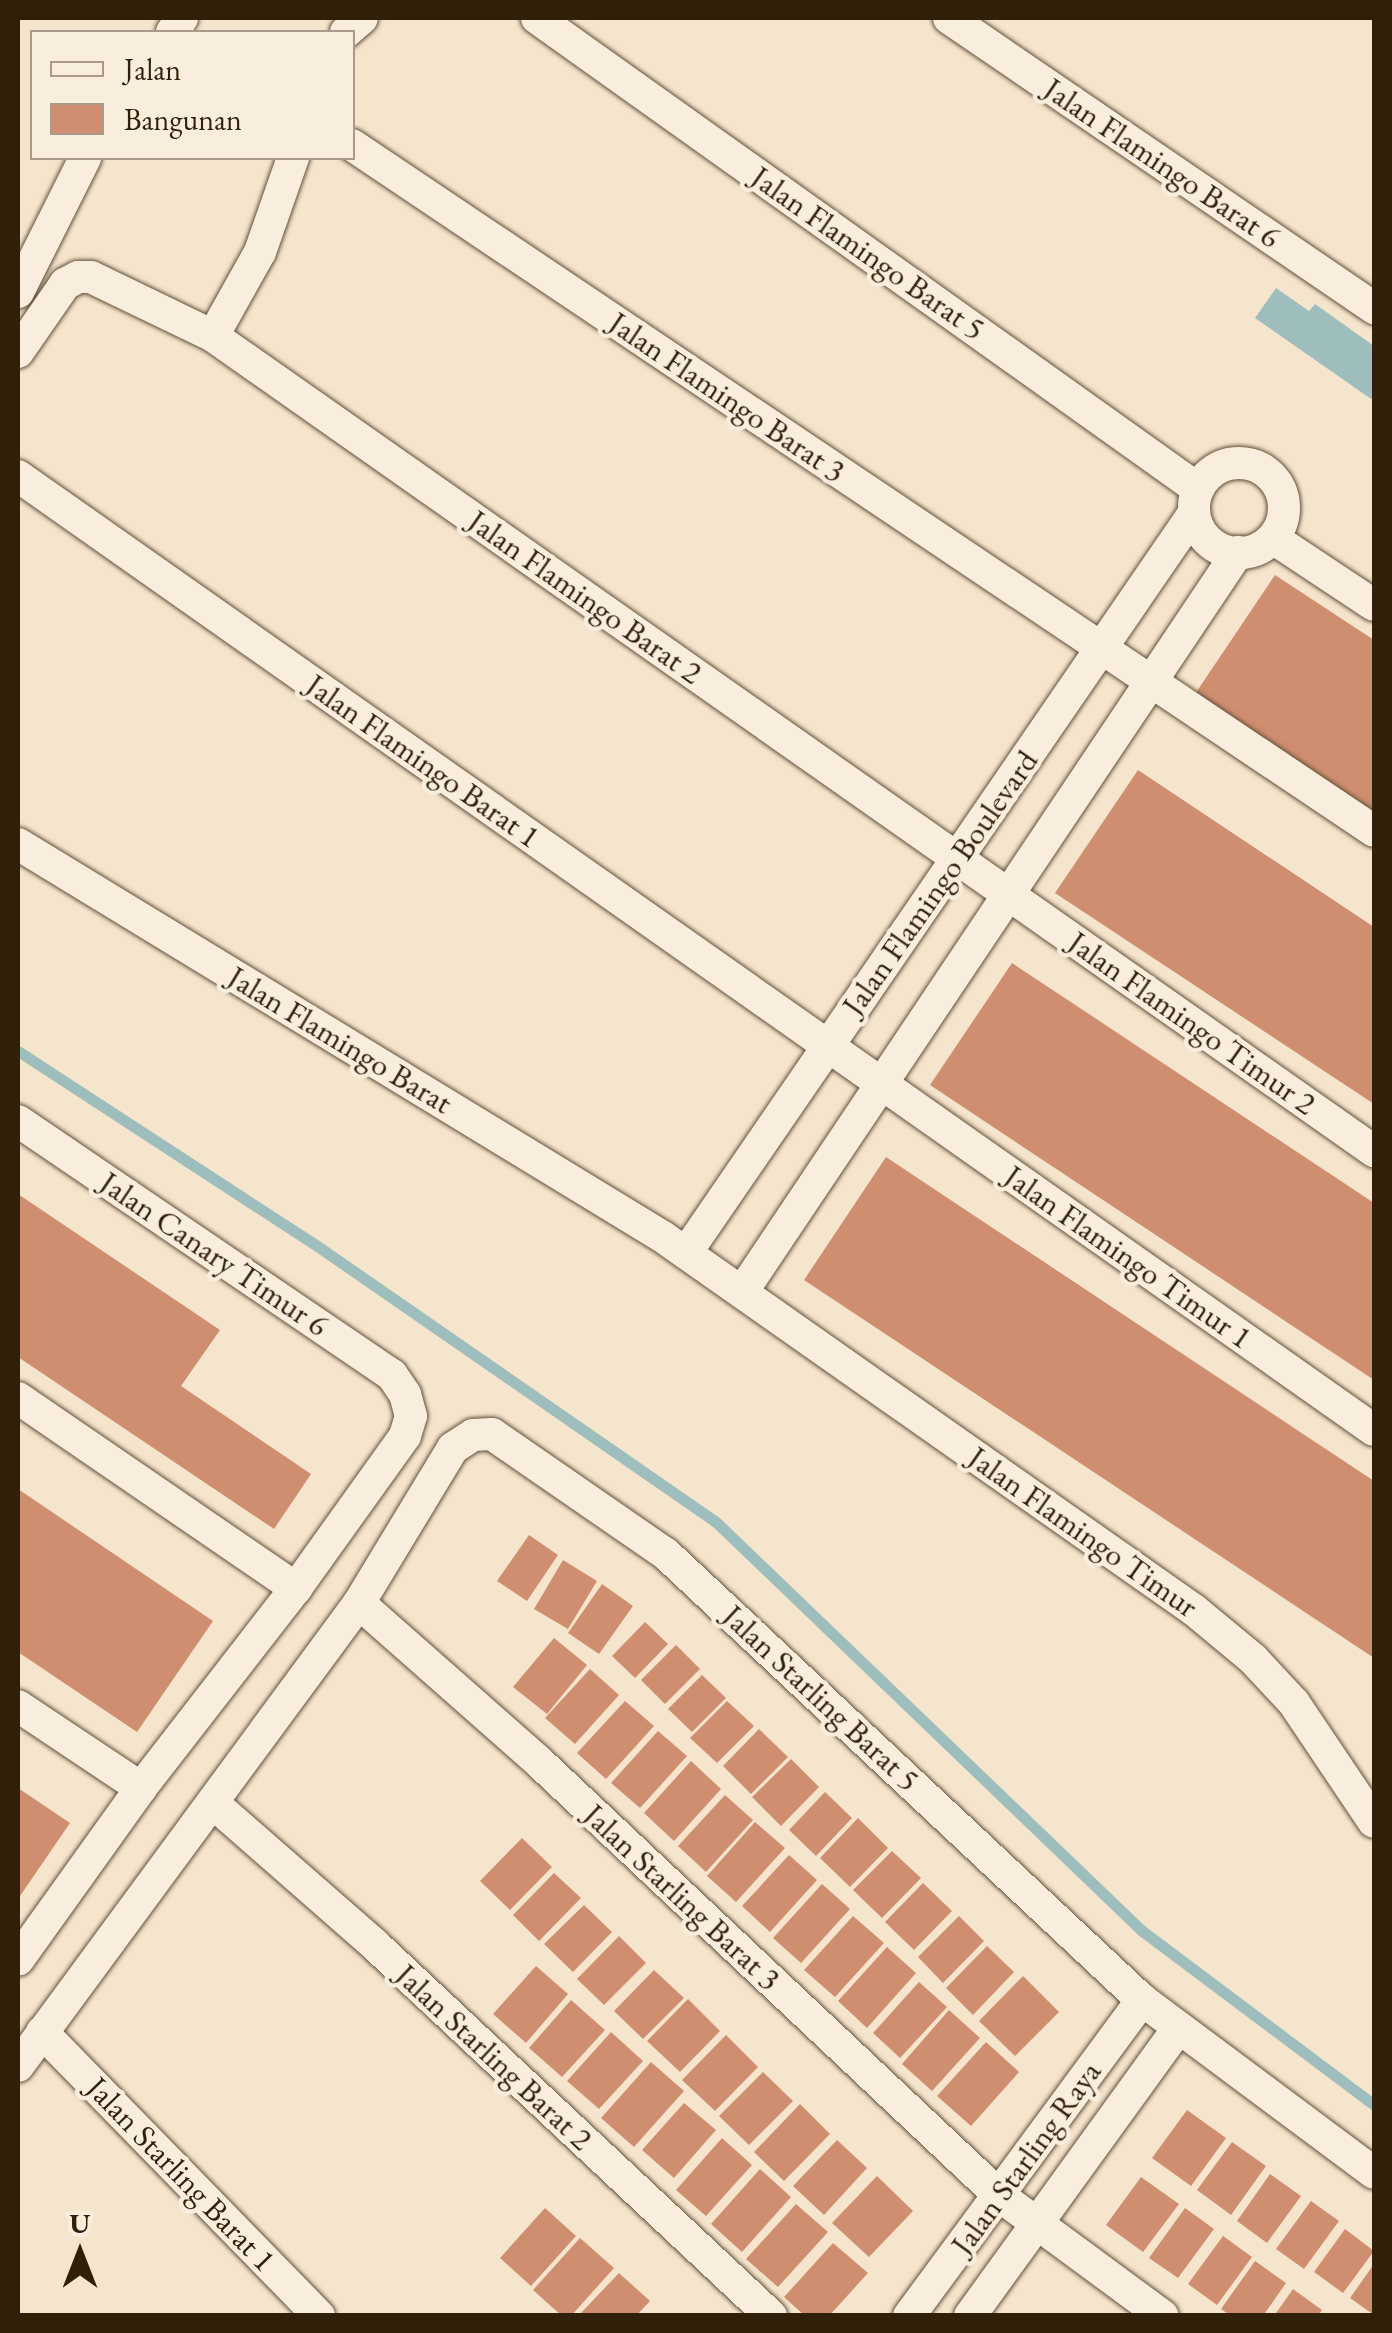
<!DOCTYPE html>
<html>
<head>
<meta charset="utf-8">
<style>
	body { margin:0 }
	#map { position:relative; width:1392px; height:2333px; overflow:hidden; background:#f6e5cd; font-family:"EB Garamond",serif }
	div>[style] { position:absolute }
	.water>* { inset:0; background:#9dbebc }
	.stream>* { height:11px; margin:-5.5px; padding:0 5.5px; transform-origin:5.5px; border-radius:5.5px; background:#9dbebc }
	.building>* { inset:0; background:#cf8e6f }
	.roads { filter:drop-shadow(0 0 2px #62503a) drop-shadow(0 0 2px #62503a) }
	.street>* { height:32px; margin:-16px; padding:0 16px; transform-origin:16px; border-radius:16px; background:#f9eede }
	.street>.ring { margin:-16px; padding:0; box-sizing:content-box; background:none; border:32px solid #f9eede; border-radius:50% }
	span { translate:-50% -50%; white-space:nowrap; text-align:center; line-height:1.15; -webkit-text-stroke:9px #f9eede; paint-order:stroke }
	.street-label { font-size:32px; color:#301f09 }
	.frame { position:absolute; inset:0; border:20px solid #301f09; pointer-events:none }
	.legend { position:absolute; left:30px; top:30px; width:325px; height:130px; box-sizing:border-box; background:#f9eede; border:2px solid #a99b89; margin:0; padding:12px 18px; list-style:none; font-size:30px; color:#301f09 }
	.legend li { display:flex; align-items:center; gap:20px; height:50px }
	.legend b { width:50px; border:2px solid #a99b89 }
	.north { position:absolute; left:30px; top:2203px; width:100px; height:100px; -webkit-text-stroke:8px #f9eede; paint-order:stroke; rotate:0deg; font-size:28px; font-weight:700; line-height:40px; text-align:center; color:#301f09 }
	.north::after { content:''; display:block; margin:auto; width:35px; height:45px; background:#301f09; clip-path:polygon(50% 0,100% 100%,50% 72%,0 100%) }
</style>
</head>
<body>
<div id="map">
	<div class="water">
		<i style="clip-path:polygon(1276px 288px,1309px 311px,1315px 304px,1374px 346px,1374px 401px,1255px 318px)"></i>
	</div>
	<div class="stream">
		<i style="left:18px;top:1051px;width:352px;rotate:33.1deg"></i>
		<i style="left:313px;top:1243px;width:489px;rotate:34.7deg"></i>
		<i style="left:715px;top:1521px;width:591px;rotate:43.83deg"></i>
		<i style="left:1141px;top:1930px;width:291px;rotate:36.9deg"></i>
	</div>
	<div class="building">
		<i style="clip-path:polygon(1275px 575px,1374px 640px,1374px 818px,1193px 697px)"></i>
		<i style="clip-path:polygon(1138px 770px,1374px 927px,1374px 1104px,1055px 893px)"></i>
		<i style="clip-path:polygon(1012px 963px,1374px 1203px,1374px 1380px,930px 1085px)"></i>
		<i style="clip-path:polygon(886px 1157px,1374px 1481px,1374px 1658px,804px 1280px)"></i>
		<i style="clip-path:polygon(18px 1194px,220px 1330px,181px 1386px,311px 1474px,274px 1529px,18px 1357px)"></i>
		<i style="clip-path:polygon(18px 1489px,213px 1621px,137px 1732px,18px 1652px)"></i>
		<i style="clip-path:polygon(529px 1535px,558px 1555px,527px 1601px,497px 1581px)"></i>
		<i style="clip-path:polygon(563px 1560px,597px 1581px,568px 1629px,534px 1609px)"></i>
		<i style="clip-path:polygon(602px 1584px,633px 1606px,599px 1654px,568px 1633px)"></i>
		<i style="clip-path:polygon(645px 1622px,668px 1644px,635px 1678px,612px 1656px)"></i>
		<i style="clip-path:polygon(554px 1638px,587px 1665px,547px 1714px,513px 1687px)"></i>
		<i style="clip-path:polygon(676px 1645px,700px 1669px,665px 1704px,641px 1680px)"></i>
		<i style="clip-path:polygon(590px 1669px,619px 1695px,575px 1744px,545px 1718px)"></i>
		<i style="clip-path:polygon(702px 1675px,726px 1698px,692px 1732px,668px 1709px)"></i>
		<i style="clip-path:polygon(625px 1701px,654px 1726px,606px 1779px,577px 1753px)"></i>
		<i style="clip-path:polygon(727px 1701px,754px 1726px,717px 1763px,690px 1738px)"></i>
		<i style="clip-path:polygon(759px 1729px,788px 1757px,751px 1794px,723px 1766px)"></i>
		<i style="clip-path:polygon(658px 1731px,687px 1756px,640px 1808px,611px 1783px)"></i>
		<i style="clip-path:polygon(791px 1759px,819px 1787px,781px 1826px,752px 1797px)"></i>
		<i style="clip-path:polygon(691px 1761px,721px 1789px,674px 1841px,644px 1813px)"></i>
		<i style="clip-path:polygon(18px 1788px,70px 1823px,18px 1899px)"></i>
		<i style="clip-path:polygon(825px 1792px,852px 1818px,816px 1856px,789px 1830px)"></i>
		<i style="clip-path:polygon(725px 1795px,753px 1820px,706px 1872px,678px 1846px)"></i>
		<i style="clip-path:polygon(858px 1818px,888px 1848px,850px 1887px,820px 1858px)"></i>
		<i style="clip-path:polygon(755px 1822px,785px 1848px,736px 1902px,707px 1876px)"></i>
		<i style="clip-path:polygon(522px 1838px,552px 1867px,510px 1910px,480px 1881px)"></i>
		<i style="clip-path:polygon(892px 1851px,921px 1878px,882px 1918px,853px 1890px)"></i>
		<i style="clip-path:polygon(789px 1855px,817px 1880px,770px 1932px,742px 1906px)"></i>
		<i style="clip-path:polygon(554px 1873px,581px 1898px,539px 1941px,513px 1915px)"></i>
		<i style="clip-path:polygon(923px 1883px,952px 1911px,914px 1950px,885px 1922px)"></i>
		<i style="clip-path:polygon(822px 1884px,850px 1909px,801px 1963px,773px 1938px)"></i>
		<i style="clip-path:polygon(584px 1905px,612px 1932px,573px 1972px,544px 1944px)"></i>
		<i style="clip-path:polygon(853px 1916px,884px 1943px,835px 1997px,804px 1970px)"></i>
		<i style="clip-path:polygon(959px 1916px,984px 1941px,943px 1983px,918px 1957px)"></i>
		<i style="clip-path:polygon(619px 1936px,646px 1963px,604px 2005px,577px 1979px)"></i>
		<i style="clip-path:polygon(987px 1946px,1014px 1972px,973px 2015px,946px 1988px)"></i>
		<i style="clip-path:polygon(887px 1947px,916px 1973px,867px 2028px,838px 2001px)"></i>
		<i style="clip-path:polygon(536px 1966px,568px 1994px,526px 2043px,493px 2014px)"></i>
		<i style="clip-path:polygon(654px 1970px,684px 1998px,643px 2039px,614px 2011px)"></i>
		<i style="clip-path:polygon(1023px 1976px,1059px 2012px,1015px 2056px,979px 2021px)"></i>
		<i style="clip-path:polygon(919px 1982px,947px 2007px,900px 2058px,873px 2033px)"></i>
		<i style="clip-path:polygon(688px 1999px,720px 2031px,680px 2072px,647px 2041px)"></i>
		<i style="clip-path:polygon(571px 2000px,605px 2030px,562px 2077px,529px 2048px)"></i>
		<i style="clip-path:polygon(949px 2010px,980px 2038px,932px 2091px,902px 2064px)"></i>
		<i style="clip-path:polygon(611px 2032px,643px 2061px,599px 2109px,567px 2081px)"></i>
		<i style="clip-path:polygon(726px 2035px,758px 2067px,715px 2111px,682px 2080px)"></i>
		<i style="clip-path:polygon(986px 2042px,1019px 2072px,971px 2126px,937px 2096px)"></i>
		<i style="clip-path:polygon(651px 2062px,684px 2091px,634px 2147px,601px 2118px)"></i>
		<i style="clip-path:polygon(763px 2072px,793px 2101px,749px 2145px,719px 2116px)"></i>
		<i style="clip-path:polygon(684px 2103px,716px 2130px,674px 2178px,642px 2150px)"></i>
		<i style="clip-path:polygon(800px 2104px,830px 2134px,784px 2181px,754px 2152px)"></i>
		<i style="clip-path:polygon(1187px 2110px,1226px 2138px,1191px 2186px,1152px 2158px)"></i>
		<i style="clip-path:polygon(722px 2138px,752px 2165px,706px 2216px,676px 2190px)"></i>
		<i style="clip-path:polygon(837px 2140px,867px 2168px,824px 2215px,793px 2186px)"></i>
		<i style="clip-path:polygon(1232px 2142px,1266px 2166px,1231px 2215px,1197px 2190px)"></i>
		<i style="clip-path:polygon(760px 2169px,791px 2197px,742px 2252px,711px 2224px)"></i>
		<i style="clip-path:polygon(1270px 2174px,1301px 2196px,1267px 2243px,1237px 2221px)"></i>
		<i style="clip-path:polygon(877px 2176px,913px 2211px,869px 2257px,832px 2223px)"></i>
		<i style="clip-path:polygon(1141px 2177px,1179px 2204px,1143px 2252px,1106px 2225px)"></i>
		<i style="clip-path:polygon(1311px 2201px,1339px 2221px,1304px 2269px,1276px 2249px)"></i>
		<i style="clip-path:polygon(796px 2204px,828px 2232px,778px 2287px,746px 2259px)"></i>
		<i style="clip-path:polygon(545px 2208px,576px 2236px,531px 2286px,500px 2258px)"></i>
		<i style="clip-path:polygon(1185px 2208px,1214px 2229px,1178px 2278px,1149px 2258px)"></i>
		<i style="clip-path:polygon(1345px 2229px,1374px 2251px,1343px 2293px,1314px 2272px)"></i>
		<i style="clip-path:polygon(1223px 2236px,1252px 2257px,1217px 2305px,1188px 2284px)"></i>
		<i style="clip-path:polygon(580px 2238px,614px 2268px,571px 2316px,562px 2316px,533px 2290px)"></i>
		<i style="clip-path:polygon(833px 2243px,868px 2273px,829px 2316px,805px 2316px,784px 2297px)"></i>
		<i style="clip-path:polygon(1255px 2261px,1286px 2283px,1263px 2316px,1231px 2316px,1221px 2309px)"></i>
		<i style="clip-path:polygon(1374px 2264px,1374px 2315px,1350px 2298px)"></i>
		<i style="clip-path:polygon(619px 2273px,650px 2301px,636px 2316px,578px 2316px)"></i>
		<i style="clip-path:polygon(1293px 2289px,1322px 2310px,1318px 2316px,1274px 2316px)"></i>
	</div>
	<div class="roads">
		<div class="street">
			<i style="left:537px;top:18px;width:812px;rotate:35.47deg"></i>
			<i style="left:949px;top:18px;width:515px;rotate:34.31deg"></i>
			<i style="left:172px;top:32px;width:17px;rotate:-54deg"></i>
			<i style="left:346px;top:32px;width:21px;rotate:-41deg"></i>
			<i style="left:352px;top:145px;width:1231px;rotate:33.87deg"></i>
			<i style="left:18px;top:292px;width:150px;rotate:-63.4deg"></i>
			<i style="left:213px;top:336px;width:1419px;rotate:35.07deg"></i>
			<i style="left:18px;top:352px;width:83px;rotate:-55.3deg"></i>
			<i style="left:65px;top:284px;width:15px;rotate:-28deg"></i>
			<i style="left:78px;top:277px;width:13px"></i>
			<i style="left:91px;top:277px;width:136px;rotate:25.8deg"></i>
			<i style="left:213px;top:336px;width:96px;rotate:-60.8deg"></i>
			<i style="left:260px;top:252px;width:100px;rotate:-70.7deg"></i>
			<i class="ring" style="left:1194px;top:463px;width:58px;height:58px"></i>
			<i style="left:18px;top:476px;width:1658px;rotate:35.13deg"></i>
			<i style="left:1273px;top:538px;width:121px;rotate:33.6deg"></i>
			<i style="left:18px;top:844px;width:755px;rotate:31.35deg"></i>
			<i style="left:663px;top:1237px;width:649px;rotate:35.09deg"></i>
			<i style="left:1194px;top:1610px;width:77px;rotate:39.7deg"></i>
			<i style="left:1253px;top:1659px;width:60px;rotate:47deg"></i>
			<i style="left:1294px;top:1703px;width:143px;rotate:56.1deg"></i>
			<i style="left:18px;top:1121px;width:452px;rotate:34.2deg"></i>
			<i style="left:392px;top:1375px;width:23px;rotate:56deg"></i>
			<i style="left:405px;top:1394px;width:23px;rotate:75deg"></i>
			<i style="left:411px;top:1416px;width:21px;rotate:107deg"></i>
			<i style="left:405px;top:1436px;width:187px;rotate:125.6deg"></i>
			<i style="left:296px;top:1588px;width:253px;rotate:127.8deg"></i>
			<i style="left:141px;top:1788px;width:211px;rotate:125.6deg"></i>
			<i style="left:686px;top:1253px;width:898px;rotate:-55.53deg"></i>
			<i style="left:742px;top:1292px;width:891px;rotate:-56.17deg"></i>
			<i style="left:18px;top:1398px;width:337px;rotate:34.4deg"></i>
			<i style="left:359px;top:1603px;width:239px;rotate:41.4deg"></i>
			<i style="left:538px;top:1761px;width:635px;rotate:43.28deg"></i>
			<i style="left:1000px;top:2196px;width:202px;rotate:36.4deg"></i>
			<i style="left:18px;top:1706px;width:148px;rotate:33.7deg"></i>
			<i style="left:213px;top:1803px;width:215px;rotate:41.2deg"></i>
			<i style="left:375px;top:1945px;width:543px;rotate:43.13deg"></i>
			<i style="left:42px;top:2032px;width:397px;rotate:45.7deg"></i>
			<i style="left:18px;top:2066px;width:575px;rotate:-53.63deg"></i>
			<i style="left:359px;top:1603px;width:181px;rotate:-58.8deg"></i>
			<i style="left:453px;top:1448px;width:24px;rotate:-33deg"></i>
			<i style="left:473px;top:1435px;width:19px;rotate:-3deg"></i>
			<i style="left:492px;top:1434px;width:211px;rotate:34.6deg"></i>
			<i style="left:666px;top:1554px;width:652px;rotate:43.14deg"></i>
			<i style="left:1142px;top:2000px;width:289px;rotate:36.7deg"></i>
			<i style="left:909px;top:2316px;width:393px;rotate:-53.6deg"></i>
			<i style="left:970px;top:2316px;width:354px;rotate:-54.1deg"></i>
		</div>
	</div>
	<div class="street-label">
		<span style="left:1162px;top:163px;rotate:34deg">Jalan Flamingo Barat 6</span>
		<span style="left:868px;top:253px;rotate:35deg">Jalan Flamingo Barat 5</span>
		<span style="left:727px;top:397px;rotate:34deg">Jalan Flamingo Barat 3</span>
		<span style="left:585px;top:597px;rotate:35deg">Jalan Flamingo Barat 2</span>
		<span style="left:423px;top:761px;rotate:35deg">Jalan Flamingo Barat 1</span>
		<span style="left:940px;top:883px;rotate:-55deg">Jalan Flamingo Boulevard</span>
		<span style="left:1192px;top:1023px;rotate:35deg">Jalan Flamingo Timur 2</span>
		<span style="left:340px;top:1040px;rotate:31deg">Jalan Flamingo Barat</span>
		<span style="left:214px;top:1254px;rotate:34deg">Jalan Canary Timur 6</span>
		<span style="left:1128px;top:1257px;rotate:35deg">Jalan Flamingo Timur 1</span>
		<span style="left:1083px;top:1532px;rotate:35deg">Jalan Flamingo Timur</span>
		<span style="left:821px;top:1698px;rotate:43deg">Jalan Starling Barat 5</span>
		<span style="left:682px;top:1897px;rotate:43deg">Jalan Starling Barat 3</span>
		<span style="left:494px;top:2057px;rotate:43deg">Jalan Starling Barat 2</span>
		<span style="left:1026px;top:2158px;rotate:-54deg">Jalan Starling Raya</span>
		<span style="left:181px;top:2174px;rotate:46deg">Jalan Starling Barat 1</span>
	</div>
	<div class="frame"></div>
	<ul class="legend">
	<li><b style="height:12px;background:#f9eede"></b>Jalan</li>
	<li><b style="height:28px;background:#cf8e6f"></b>Bangunan</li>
	</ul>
	<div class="north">U</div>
</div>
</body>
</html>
